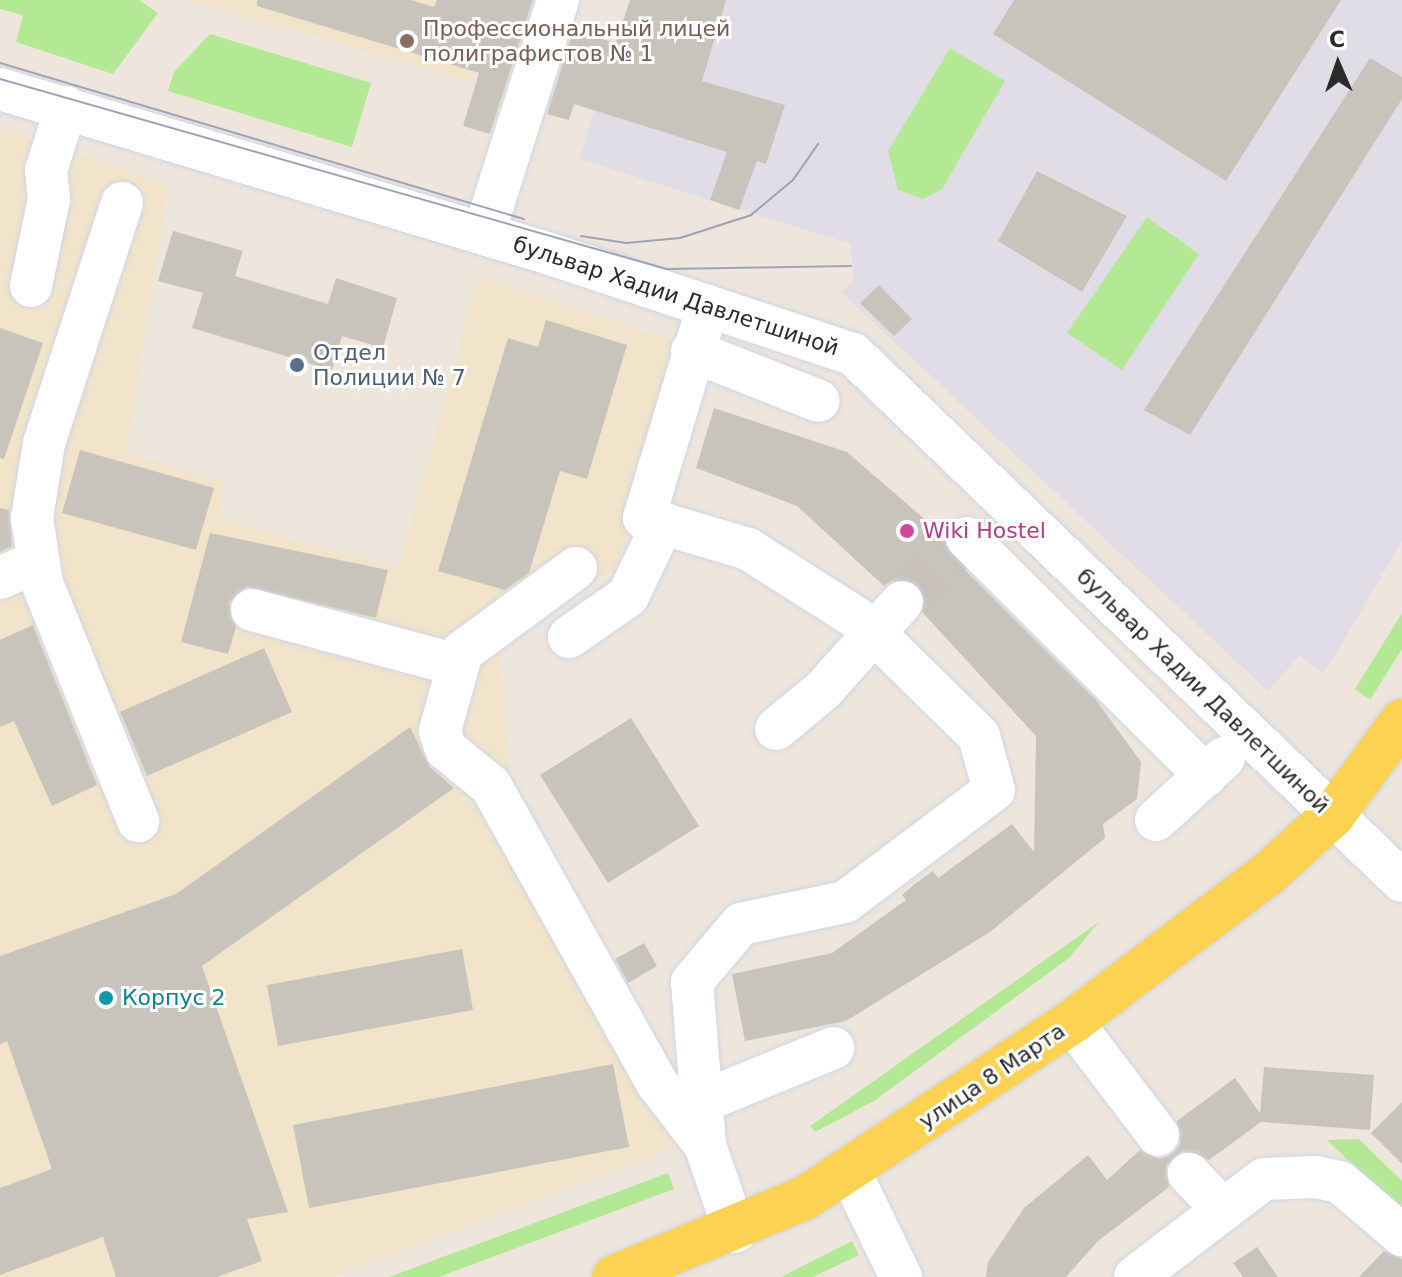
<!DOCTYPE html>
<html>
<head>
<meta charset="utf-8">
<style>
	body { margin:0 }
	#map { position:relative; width:1402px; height:1277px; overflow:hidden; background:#eee6dc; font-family:"DejaVu Sans",sans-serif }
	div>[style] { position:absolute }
	.industrial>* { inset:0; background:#e0dde6 }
	.education>* { inset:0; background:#f1e4ca }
	.green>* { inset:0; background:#b3e994 }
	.building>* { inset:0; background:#c9c4bb }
	.minor-tunnel>* { height:42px; margin-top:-21px; transform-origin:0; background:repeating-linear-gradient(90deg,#c7c1b9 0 42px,transparent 0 63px) }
	.roads { filter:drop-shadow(0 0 2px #d1d5e5) drop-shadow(0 0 2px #d1d5e5) }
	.minor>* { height:42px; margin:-21px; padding:0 21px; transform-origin:21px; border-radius:21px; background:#fff }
	.major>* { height:44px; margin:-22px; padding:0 22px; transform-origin:22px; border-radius:22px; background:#fcd253 }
	.tram>* { height:2px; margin:-1px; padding:0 1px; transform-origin:1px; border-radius:1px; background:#9ea2b7 }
	.dots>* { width:22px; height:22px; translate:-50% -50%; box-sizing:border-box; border:4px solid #fff; border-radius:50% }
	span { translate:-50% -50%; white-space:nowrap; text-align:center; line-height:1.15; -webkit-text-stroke:6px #fff; paint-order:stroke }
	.education-label { font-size:22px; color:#785e54 }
	.left { translate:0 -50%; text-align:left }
	.street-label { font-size:22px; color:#2b2b2b }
	.service-label { font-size:22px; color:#4e5e75 }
	.hotel-label { font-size:22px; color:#b23c85 }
	.culture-label { font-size:22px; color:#0d838f }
	.north { position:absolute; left:1298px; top:24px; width:80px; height:80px; -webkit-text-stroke:6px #fff; paint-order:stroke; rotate:358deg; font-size:22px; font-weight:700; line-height:32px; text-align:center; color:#2b2b2b }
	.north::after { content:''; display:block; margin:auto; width:28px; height:36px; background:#2b2b2b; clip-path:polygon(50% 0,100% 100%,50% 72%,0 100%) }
</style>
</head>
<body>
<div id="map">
	<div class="industrial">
		<i style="clip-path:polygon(629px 0,1402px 0,1402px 541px,1324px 674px,1300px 656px,1268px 691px,841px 292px,853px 282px,851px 244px,579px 159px)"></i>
	</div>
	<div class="education">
		<i style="clip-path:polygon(184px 0,499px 0,472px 81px)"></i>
		<i style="clip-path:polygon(0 127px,168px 186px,126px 452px,223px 482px,220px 519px,399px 568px,478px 277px,688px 345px,617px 566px,499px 652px,512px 799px,688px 1143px,333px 1277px,0 1277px)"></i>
	</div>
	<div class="green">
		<i style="clip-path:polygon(0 0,139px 0,158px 13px,113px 74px,16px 42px,23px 15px,0 9px)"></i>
		<i style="clip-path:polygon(210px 34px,371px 83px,352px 147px,168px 91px,174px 72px)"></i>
		<i style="clip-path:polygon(950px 48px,1005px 81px,942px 189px,923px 199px,898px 190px,888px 151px)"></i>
		<i style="clip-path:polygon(1147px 217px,1199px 254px,1122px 370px,1067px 333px)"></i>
		<i style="clip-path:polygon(1402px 613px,1402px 649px,1370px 700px,1355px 689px)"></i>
		<i style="clip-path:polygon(1099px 922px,1069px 958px,874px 1101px,815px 1132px,810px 1126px)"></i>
		<i style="clip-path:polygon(1359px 1139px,1402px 1181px,1402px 1212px,1327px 1140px)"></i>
		<i style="clip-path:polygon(668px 1173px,674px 1189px,439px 1277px,389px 1277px)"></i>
		<i style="clip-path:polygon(852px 1241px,859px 1255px,813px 1277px,781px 1277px)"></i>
	</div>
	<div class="building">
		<i style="clip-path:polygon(257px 0,411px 0,434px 7px,437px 0,533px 0,490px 134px,463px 126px,479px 73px,257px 6px)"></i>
		<i style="clip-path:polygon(630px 0,726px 0,702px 81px,785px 105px,766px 164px,757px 161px,739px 210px,710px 200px,727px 152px,574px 104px,569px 120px,547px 114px,573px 31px,616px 43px)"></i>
		<i style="clip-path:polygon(1014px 0,1341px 0,1226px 181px,993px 34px)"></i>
		<i style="clip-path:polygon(1370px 58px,1402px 77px,1402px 99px,1190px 435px,1144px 410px)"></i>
		<i style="clip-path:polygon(1037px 171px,1127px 216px,1082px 292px,998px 241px)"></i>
		<i style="clip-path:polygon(173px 231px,243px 251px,235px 276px,328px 304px,336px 278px,397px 298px,383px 348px,342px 336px,332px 370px,192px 328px,203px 293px,158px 281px)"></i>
		<i style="clip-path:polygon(879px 285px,912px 319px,894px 336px,860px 303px)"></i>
		<i style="clip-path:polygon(546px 320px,627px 345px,587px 479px,560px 471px,529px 573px,505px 590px,438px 571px,508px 338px,538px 347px)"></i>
		<i style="clip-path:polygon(0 328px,43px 343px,4px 459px,0 458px)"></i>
		<i style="clip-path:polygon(714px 408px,847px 452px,944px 536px,950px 555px,1096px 700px,1141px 762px,1137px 799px,1103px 824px,1105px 838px,990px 932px,846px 1021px,745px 1041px,732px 974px,832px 953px,906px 900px,902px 895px,916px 883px,933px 871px,938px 878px,1012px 824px,1034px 852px,1036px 736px,923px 613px,917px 584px,895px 579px,884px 586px,797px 506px,696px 468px)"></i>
		<i style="clip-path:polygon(80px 450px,214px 488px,196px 550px,62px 513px)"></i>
		<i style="clip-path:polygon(0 508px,9px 510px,12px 546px,0 552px)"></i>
		<i style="clip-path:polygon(210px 533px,388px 570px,376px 618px,247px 587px,229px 603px,236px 627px,228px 654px,181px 642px)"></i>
		<i style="clip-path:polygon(33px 625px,97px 785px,52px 806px,14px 721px,0 727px,0 640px)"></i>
		<i style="clip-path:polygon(264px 648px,292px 712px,147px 776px,120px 712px)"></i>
		<i style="clip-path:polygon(631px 718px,699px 826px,608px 883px,540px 775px)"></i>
		<i style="clip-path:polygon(410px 727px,430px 767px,454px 788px,202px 966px,288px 1212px,247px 1219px,262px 1261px,217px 1277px,116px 1277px,103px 1237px,0 1275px,0 1188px,52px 1169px,7px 1041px,0 1044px,0 956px,176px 894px)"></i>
		<i style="clip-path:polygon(644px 943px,657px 966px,628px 983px,615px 959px)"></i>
		<i style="clip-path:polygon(462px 949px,473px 1010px,278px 1046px,267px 985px)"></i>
		<i style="clip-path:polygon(613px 1064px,629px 1147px,309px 1208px,293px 1125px)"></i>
		<i style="clip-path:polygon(1264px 1067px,1374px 1075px,1370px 1130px,1261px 1122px,1209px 1160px,1183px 1151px,1166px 1166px,1169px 1187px,1098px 1241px,1066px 1277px,986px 1277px,988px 1262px,1024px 1208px,1088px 1155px,1107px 1180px,1140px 1150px,1160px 1159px,1172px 1154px,1180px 1144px,1177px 1121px,1235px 1078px,1260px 1113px)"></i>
		<i style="clip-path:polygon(1402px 1102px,1402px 1164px,1371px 1133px)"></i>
		<i style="clip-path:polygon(1257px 1247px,1278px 1277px,1243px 1277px,1233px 1263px)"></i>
		<i style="clip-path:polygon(1384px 1251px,1402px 1259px,1402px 1277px,1359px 1277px)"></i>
	</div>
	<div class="minor-tunnel">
		<i style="left:902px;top:602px;width:77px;rotate:-44.5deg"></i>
	</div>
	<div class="roads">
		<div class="minor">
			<i style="left:0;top:89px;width:571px;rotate:16.69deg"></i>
			<i style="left:547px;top:253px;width:322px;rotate:18.3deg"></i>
			<i style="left:853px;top:354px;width:761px;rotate:43.83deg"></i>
			<i style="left:122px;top:203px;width:252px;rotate:108deg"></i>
			<i style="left:44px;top:443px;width:76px;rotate:99.1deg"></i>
			<i style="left:32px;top:518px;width:66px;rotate:81.3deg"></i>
			<i style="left:42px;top:583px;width:257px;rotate:68deg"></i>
			<i style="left:484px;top:233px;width:244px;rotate:-72.4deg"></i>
			<i style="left:31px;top:286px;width:89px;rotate:-78.3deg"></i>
			<i style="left:49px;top:199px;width:28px;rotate:-96deg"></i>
			<i style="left:46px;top:171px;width:67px;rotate:-72.6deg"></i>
			<i style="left:708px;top:306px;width:221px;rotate:106.8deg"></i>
			<i style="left:644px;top:518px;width:109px;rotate:16.6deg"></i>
			<i style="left:748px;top:549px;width:136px;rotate:32.4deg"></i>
			<i style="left:863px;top:622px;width:163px;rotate:44.5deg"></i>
			<i style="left:979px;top:736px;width:56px;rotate:74.5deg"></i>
			<i style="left:994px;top:790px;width:186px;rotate:143.1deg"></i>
			<i style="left:845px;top:902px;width:106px;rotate:168.1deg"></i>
			<i style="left:741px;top:924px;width:76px;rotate:130.2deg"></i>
			<i style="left:692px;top:982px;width:164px;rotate:85.4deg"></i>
			<i style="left:705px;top:1145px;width:92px;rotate:71deg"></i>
			<i style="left:692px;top:351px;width:136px;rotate:21.5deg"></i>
			<i style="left:967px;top:538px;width:337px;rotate:44.9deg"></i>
			<i style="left:576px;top:568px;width:142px;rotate:143.6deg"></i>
			<i style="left:462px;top:652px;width:82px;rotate:105.6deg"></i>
			<i style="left:440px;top:731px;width:19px;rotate:72deg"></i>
			<i style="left:446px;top:749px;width:58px;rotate:39.4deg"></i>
			<i style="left:491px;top:786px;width:340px;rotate:60.8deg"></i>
			<i style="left:657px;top:1083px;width:78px;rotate:52.3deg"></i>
			<i style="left:0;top:578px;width:42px;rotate:-24.1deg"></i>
			<i style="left:252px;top:610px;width:212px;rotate:15deg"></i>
			<i style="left:569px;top:637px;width:72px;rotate:-34.8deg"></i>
			<i style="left:628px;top:596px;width:81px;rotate:-64.4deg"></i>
			<i style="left:776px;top:729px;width:61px;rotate:-39.7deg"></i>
			<i style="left:823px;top:690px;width:118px;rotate:-48.1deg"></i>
			<i style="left:1156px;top:820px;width:92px;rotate:-42.4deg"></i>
			<i style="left:1072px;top:1022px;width:142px;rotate:52.7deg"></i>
			<i style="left:701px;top:1102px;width:143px;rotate:-22.2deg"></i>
			<i style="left:850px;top:1172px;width:117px;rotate:64.1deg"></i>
			<i style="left:1223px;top:1210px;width:51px;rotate:-37.1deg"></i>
			<i style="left:1264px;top:1179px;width:52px;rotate:-2.2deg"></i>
			<i style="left:1316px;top:1177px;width:25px;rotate:12deg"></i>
			<i style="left:1340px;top:1182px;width:82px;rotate:40.5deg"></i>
			<i style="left:1135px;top:1277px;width:111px;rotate:-37.3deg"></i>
			<i style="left:1223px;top:1210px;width:50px;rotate:-133.4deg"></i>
		</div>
		<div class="major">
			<i style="left:614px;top:1277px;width:207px;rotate:-22.5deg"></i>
			<i style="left:805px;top:1198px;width:320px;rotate:-33.4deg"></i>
			<i style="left:1072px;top:1022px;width:246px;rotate:-37.1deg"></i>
			<i style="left:1268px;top:874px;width:88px;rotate:-42.2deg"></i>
			<i style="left:1333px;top:815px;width:117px;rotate:-53.7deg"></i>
		</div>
	</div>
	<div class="tram">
		<i style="left:0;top:63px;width:547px;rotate:16.58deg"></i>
		<i style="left:0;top:79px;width:693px;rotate:15.92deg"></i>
		<i style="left:666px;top:269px;width:185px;rotate:-0.9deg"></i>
		<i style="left:581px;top:236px;width:46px;rotate:8.8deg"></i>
		<i style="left:626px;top:243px;width:54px;rotate:-5.3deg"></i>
		<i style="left:680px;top:238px;width:75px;rotate:-17.9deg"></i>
		<i style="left:751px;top:215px;width:55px;rotate:-39.8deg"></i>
		<i style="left:793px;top:180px;width:44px;rotate:-55.2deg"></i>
	</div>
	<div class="dots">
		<i style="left:407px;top:41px;background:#8d6e63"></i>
		<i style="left:297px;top:365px;background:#5c6f8a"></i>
		<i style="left:907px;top:531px;background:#d1479c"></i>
		<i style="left:106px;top:998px;background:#0f9aa8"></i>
	</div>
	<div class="education-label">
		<span class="left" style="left:423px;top:41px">Профессиональный лицей<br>полиграфистов № 1</span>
	</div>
	<div class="street-label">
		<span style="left:676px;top:296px;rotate:18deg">бульвар Хадии Давлетшиной</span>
		<span style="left:1203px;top:691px;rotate:44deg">бульвар Хадии Давлетшиной</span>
		<span style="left:992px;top:1076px;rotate:-34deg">улица 8 Марта</span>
	</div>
	<div class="service-label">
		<span class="left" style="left:313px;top:365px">Отдел<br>Полиции № 7</span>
	</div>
	<div class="hotel-label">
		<span class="left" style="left:923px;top:531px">Wiki Hostel</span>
	</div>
	<div class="culture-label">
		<span class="left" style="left:122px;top:998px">Корпус 2</span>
	</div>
	<div class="north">С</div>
</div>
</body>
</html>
